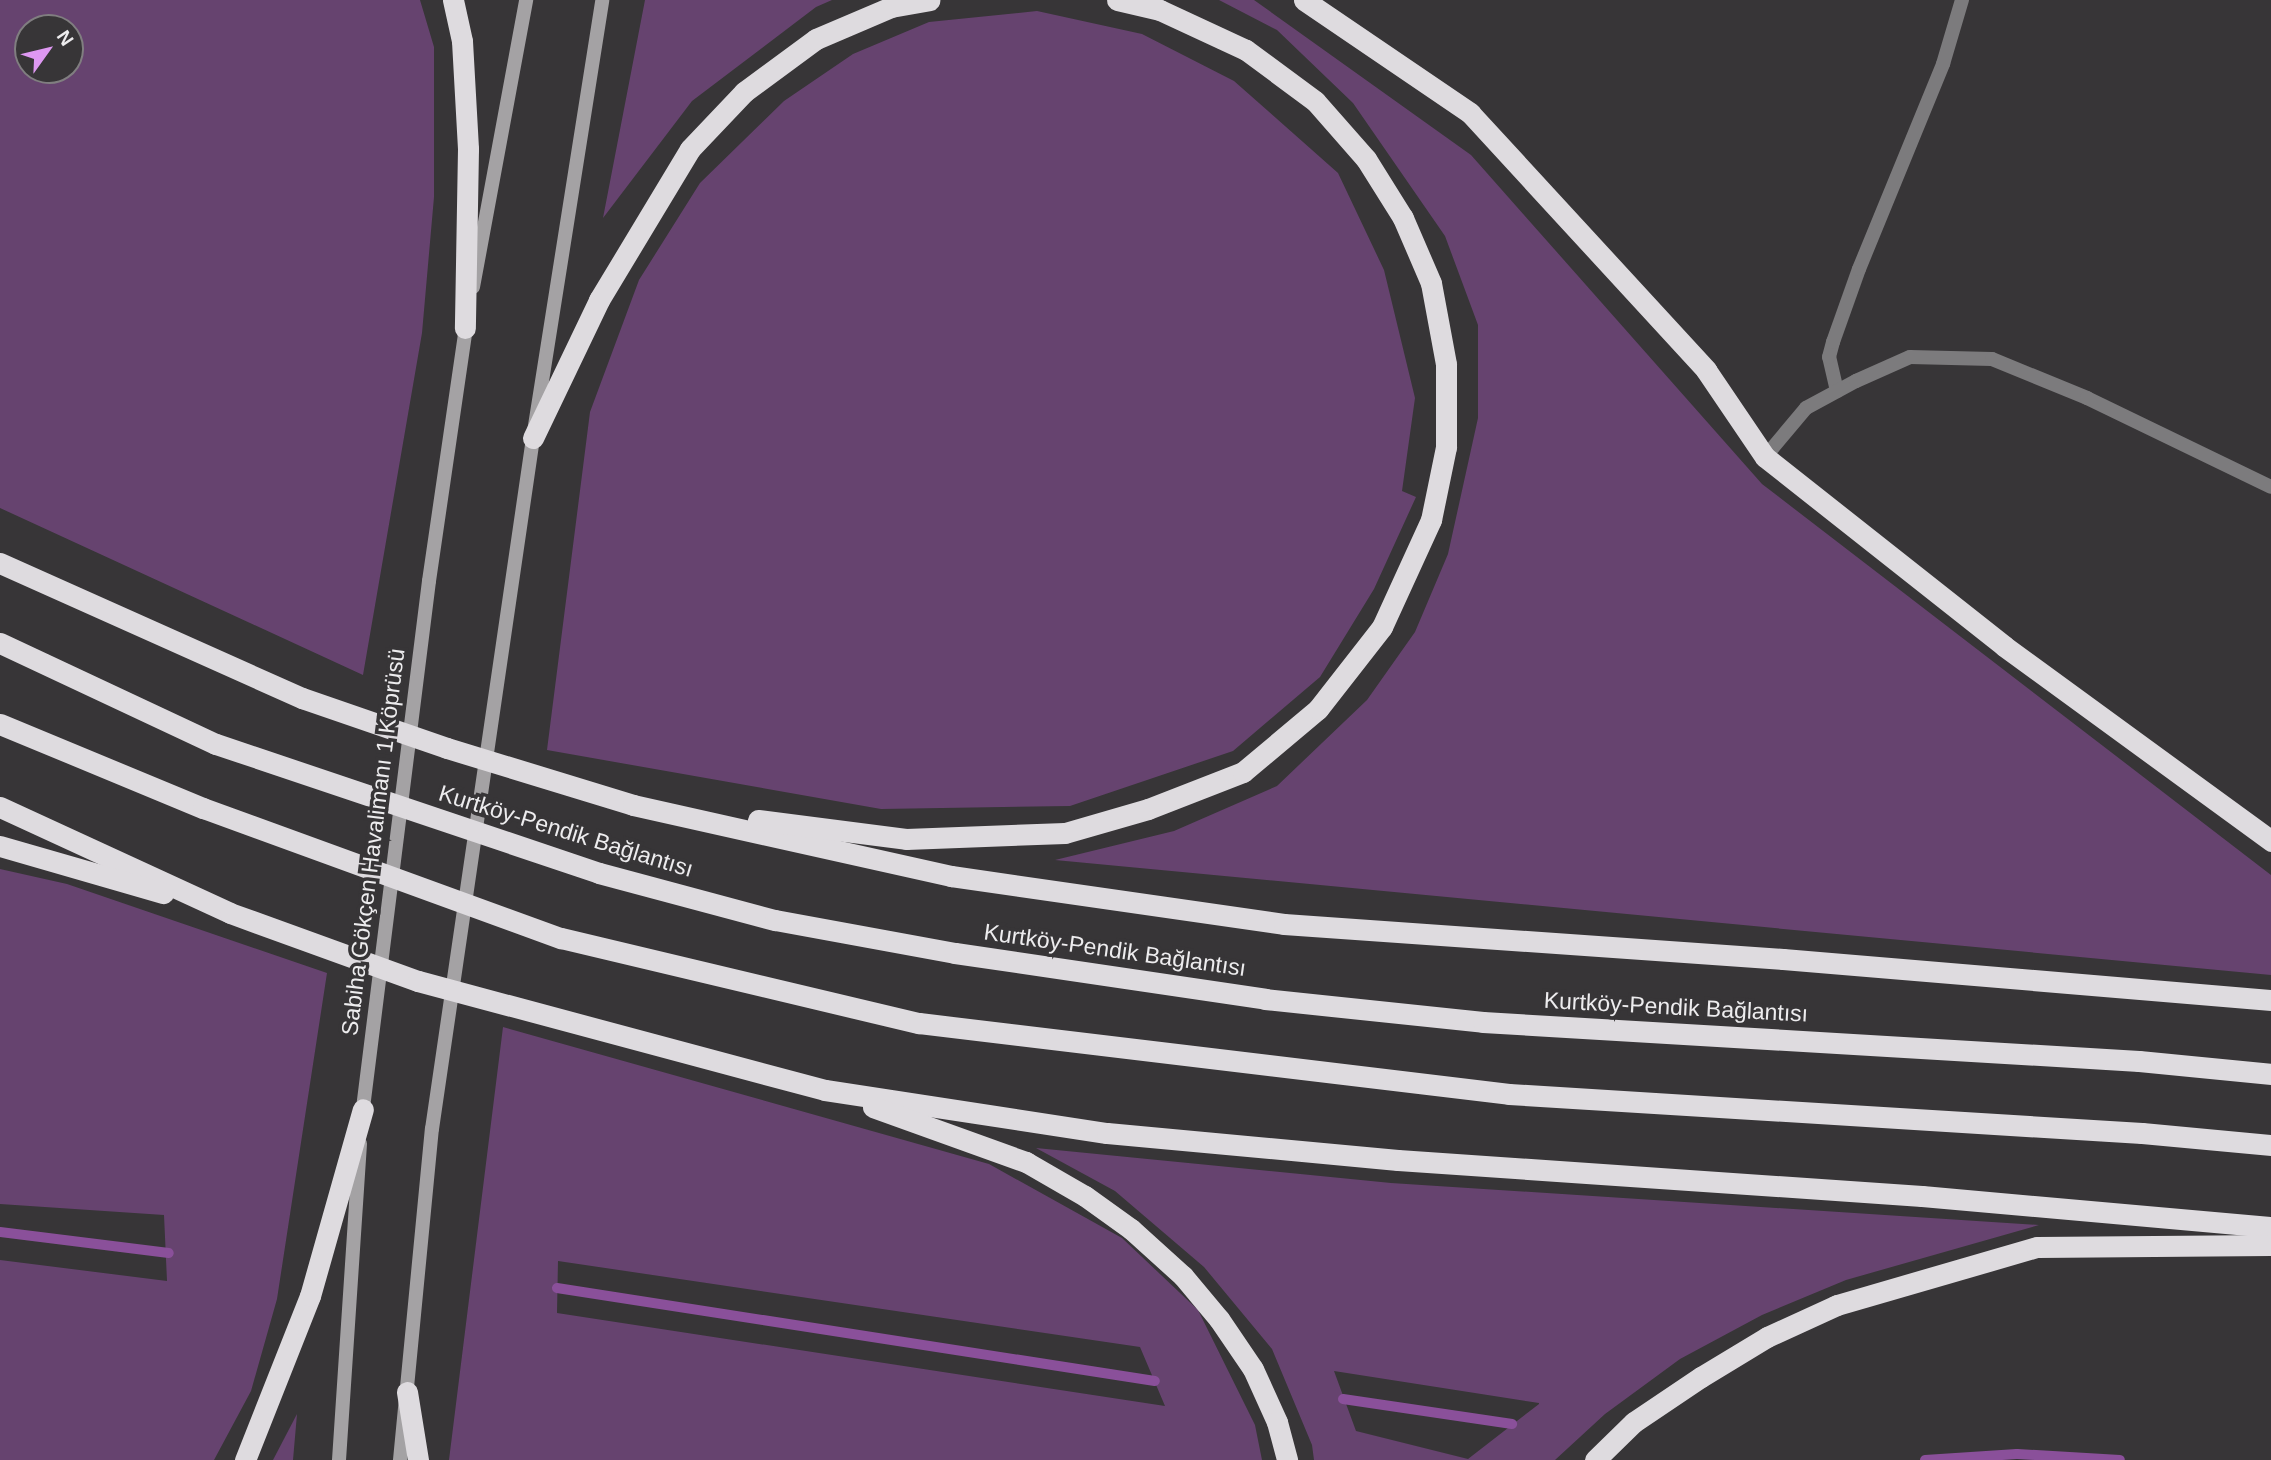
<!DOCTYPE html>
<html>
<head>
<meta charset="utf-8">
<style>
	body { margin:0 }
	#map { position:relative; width:2271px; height:1460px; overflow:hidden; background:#373537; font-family:Helvetica,sans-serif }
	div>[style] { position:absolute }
	.green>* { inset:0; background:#66436f }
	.stream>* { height:10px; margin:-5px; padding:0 5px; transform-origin:5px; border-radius:5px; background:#8a509a }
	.lane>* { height:14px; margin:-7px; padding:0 7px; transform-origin:7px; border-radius:7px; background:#7c7b7d }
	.secondary>* { height:14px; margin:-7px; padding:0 7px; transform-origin:7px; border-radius:7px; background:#a4a2a4 }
	.highway>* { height:21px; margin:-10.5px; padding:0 10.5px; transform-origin:10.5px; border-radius:10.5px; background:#dedbdf }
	span { translate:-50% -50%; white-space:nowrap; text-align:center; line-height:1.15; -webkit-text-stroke:7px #373537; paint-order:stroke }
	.street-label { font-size:23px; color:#edecee }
	.north { position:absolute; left:14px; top:14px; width:70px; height:70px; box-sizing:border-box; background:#373537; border:2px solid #807e80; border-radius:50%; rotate:56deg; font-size:19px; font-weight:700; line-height:28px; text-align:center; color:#edecee }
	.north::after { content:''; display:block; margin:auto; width:24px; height:32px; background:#de98f2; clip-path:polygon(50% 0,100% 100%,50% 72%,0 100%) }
</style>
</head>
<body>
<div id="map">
	<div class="green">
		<i style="clip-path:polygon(evenodd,0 0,420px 0,434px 47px,434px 197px,422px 333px,363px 675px,0 508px,0 0,28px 28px,70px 28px,70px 70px,28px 70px,28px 28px)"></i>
		<i style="clip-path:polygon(645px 0,832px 0,816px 7px,692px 101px,603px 218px)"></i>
		<i style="clip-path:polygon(1219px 0,1254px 0,1471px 155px,1762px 484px,2271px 875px,2271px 975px,1055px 860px,1174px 831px,1277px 786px,1367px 700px,1415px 632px,1448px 554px,1478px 418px,1478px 325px,1445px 236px,1353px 103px,1277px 30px)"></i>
		<i style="clip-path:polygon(1037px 11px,1142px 34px,1234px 81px,1338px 173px,1384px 270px,1415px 398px,1402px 491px,1416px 497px,1374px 589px,1320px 677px,1233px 751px,1070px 806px,881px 809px,547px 750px,590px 412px,639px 280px,700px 183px,784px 101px,853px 54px,929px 22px)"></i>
		<i style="clip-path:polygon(0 869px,67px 884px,327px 973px,277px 1299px,251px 1391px,214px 1460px,0 1460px,0 1260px,167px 1281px,164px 1215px,0 1204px)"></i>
		<i style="clip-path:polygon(evenodd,503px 1027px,989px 1164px,1122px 1238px,1198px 1310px,1255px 1425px,1262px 1460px,449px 1460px,503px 1027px,558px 1261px,1140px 1347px,1165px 1406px,557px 1313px,558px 1261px)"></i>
		<i style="clip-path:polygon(evenodd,1036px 1148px,1391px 1183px,2039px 1225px,1846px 1280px,1762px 1315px,1680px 1359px,1605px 1414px,1555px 1460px,1314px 1460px,1312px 1445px,1272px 1349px,1204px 1267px,1115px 1191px,1036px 1148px,1334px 1371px,1539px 1403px,1539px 1404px,1468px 1459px,1356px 1431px,1334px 1371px)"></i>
		<i style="clip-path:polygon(297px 1414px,293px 1460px,273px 1460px)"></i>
	</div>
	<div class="stream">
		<i style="left:0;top:1232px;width:170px;rotate:7.1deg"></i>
		<i style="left:557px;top:1288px;width:605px;rotate:8.84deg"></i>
		<i style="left:1343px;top:1399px;width:171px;rotate:8.4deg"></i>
		<i style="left:1925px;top:1460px;width:92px;rotate:-3.7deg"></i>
		<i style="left:2017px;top:1454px;width:103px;rotate:3.3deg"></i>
	</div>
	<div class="lane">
		<i style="left:1837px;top:391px;width:35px;rotate:-103deg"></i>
		<i style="left:1829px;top:357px;width:16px;rotate:-75deg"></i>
		<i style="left:1833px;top:342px;width:77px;rotate:-70.4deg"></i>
		<i style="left:1859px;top:269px;width:222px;rotate:-67.7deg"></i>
		<i style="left:1943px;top:64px;width:67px;rotate:-73.5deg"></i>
		<i style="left:1765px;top:457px;width:64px;rotate:-50.1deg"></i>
		<i style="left:1806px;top:408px;width:57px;rotate:-28.4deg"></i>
		<i style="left:1856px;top:381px;width:59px;rotate:-24deg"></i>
		<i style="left:1910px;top:357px;width:82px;rotate:1.4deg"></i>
		<i style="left:1992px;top:359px;width:103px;rotate:22.3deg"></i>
		<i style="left:2087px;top:398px;width:204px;rotate:25.8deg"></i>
	</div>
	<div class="secondary">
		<i style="left:473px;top:287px;width:292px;rotate:-79.5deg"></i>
		<i style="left:362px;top:1116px;width:539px;rotate:-82.86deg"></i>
		<i style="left:429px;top:581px;width:263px;rotate:-81.7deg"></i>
		<i style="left:339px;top:1460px;width:317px;rotate:-86.2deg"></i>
		<i style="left:400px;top:1460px;width:333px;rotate:-84.5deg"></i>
		<i style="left:432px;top:1129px;width:698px;rotate:-81.68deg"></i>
		<i style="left:533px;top:438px;width:443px;rotate:-81deg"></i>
	</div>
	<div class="highway">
		<i style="left:453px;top:0;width:42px;rotate:77.6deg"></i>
		<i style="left:462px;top:41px;width:108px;rotate:86.8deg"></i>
		<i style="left:468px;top:149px;width:179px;rotate:91deg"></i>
		<i style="left:1304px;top:0;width:201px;rotate:34.2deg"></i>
		<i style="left:1470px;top:113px;width:349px;rotate:47.4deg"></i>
		<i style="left:1706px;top:370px;width:105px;rotate:55.9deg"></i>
		<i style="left:1765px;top:457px;width:305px;rotate:38.3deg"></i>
		<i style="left:2004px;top:646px;width:331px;rotate:36.1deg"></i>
		<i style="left:533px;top:438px;width:153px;rotate:-64.4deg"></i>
		<i style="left:599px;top:300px;width:176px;rotate:-58.9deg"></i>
		<i style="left:690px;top:149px;width:79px;rotate:-46.5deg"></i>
		<i style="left:744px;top:92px;width:89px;rotate:-36.4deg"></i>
		<i style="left:816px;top:39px;width:82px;rotate:-23.1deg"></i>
		<i style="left:891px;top:7px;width:39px;rotate:-10deg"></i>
		<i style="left:0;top:563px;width:331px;rotate:24.1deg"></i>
		<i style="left:302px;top:698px;width:153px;rotate:19deg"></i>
		<i style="left:447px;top:748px;width:195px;rotate:17deg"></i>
		<i style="left:633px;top:805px;width:326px;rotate:12.6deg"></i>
		<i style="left:951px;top:876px;width:336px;rotate:8.2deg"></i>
		<i style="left:1284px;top:924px;width:500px;rotate:4.01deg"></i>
		<i style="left:1783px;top:959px;width:490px;rotate:4.8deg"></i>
		<i style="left:0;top:643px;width:238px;rotate:25.1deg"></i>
		<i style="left:216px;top:744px;width:404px;rotate:18.6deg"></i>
		<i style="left:599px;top:873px;width:182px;rotate:15deg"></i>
		<i style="left:775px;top:920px;width:183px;rotate:10.4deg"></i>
		<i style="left:955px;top:953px;width:313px;rotate:8.4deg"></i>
		<i style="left:1265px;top:999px;width:219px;rotate:6deg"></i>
		<i style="left:1483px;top:1022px;width:657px;rotate:3.4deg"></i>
		<i style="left:2139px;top:1061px;width:133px;rotate:5.6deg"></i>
		<i style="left:0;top:724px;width:220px;rotate:22.5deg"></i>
		<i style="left:203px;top:808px;width:381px;rotate:20deg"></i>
		<i style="left:561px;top:938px;width:368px;rotate:13.4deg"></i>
		<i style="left:919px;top:1023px;width:594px;rotate:6.86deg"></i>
		<i style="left:1509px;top:1094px;width:634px;rotate:3.53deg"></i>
		<i style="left:2142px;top:1133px;width:130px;rotate:5.3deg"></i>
		<i style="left:0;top:807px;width:253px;rotate:24.7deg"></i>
		<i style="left:230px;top:913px;width:200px;rotate:19.9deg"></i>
		<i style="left:418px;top:981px;width:421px;rotate:15deg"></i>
		<i style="left:825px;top:1090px;width:285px;rotate:8.7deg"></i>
		<i style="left:1107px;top:1133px;width:292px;rotate:5.3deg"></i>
		<i style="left:1398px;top:1160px;width:525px;rotate:3.93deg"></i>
		<i style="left:1922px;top:1196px;width:350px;rotate:5.1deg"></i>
		<i style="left:758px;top:820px;width:149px;rotate:7.3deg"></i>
		<i style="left:906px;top:839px;width:159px;rotate:-2.2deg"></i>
		<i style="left:1065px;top:833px;width:86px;rotate:-16.1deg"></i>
		<i style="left:1148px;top:809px;width:102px;rotate:-21.3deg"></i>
		<i style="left:1243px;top:772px;width:98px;rotate:-40deg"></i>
		<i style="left:1318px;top:709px;width:104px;rotate:-52deg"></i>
		<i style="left:1382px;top:627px;width:118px;rotate:-65.4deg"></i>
		<i style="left:1431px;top:520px;width:75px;rotate:-78.4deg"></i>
		<i style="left:1446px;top:447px;width:83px;rotate:-90deg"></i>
		<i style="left:1446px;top:364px;width:82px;rotate:-100.5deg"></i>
		<i style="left:1431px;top:283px;width:71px;rotate:-113.3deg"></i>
		<i style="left:1403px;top:218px;width:70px;rotate:-122.1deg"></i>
		<i style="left:1366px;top:159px;width:77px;rotate:-131.3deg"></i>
		<i style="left:1315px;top:101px;width:86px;rotate:-143.5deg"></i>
		<i style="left:1246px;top:50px;width:95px;rotate:-155.1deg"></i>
		<i style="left:1160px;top:10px;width:44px;rotate:-166.9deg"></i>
		<i style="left:0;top:846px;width:170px;rotate:16.1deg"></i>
		<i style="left:873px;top:1107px;width:163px;rotate:19.8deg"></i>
		<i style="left:1026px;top:1162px;width:68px;rotate:30deg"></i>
		<i style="left:1085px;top:1196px;width:57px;rotate:35.7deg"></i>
		<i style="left:1131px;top:1229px;width:70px;rotate:42.1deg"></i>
		<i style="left:1183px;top:1276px;width:56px;rotate:50.1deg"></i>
		<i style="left:1219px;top:1319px;width:60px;rotate:55.8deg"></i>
		<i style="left:1253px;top:1369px;width:58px;rotate:65.6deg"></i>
		<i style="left:1277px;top:1422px;width:39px;rotate:75deg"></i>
		<i style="left:407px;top:1392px;width:69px;rotate:80.8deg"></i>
		<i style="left:245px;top:1460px;width:176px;rotate:-68.4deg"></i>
		<i style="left:310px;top:1296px;width:194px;rotate:-74.2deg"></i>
		<i style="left:1595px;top:1460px;width:54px;rotate:-44.3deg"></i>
		<i style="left:1634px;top:1422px;width:81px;rotate:-33.9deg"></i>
		<i style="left:1701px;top:1377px;width:77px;rotate:-31.2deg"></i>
		<i style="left:1767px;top:1337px;width:77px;rotate:-24.6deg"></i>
		<i style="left:1837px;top:1305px;width:208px;rotate:-16.2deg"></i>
		<i style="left:2037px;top:1247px;width:234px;rotate:-0.5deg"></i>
	</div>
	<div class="street-label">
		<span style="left:566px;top:831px;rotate:17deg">Kurtköy-Pendik Bağlantısı</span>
		<span style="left:373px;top:842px;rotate:-83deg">Sabiha Gökçen Havalimanı 1 Köprüsü</span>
		<span style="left:1115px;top:950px;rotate:8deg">Kurtköy-Pendik Bağlantısı</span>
		<span style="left:1676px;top:1007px;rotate:3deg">Kurtköy-Pendik Bağlantısı</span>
	</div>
	<div class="north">N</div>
</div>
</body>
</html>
